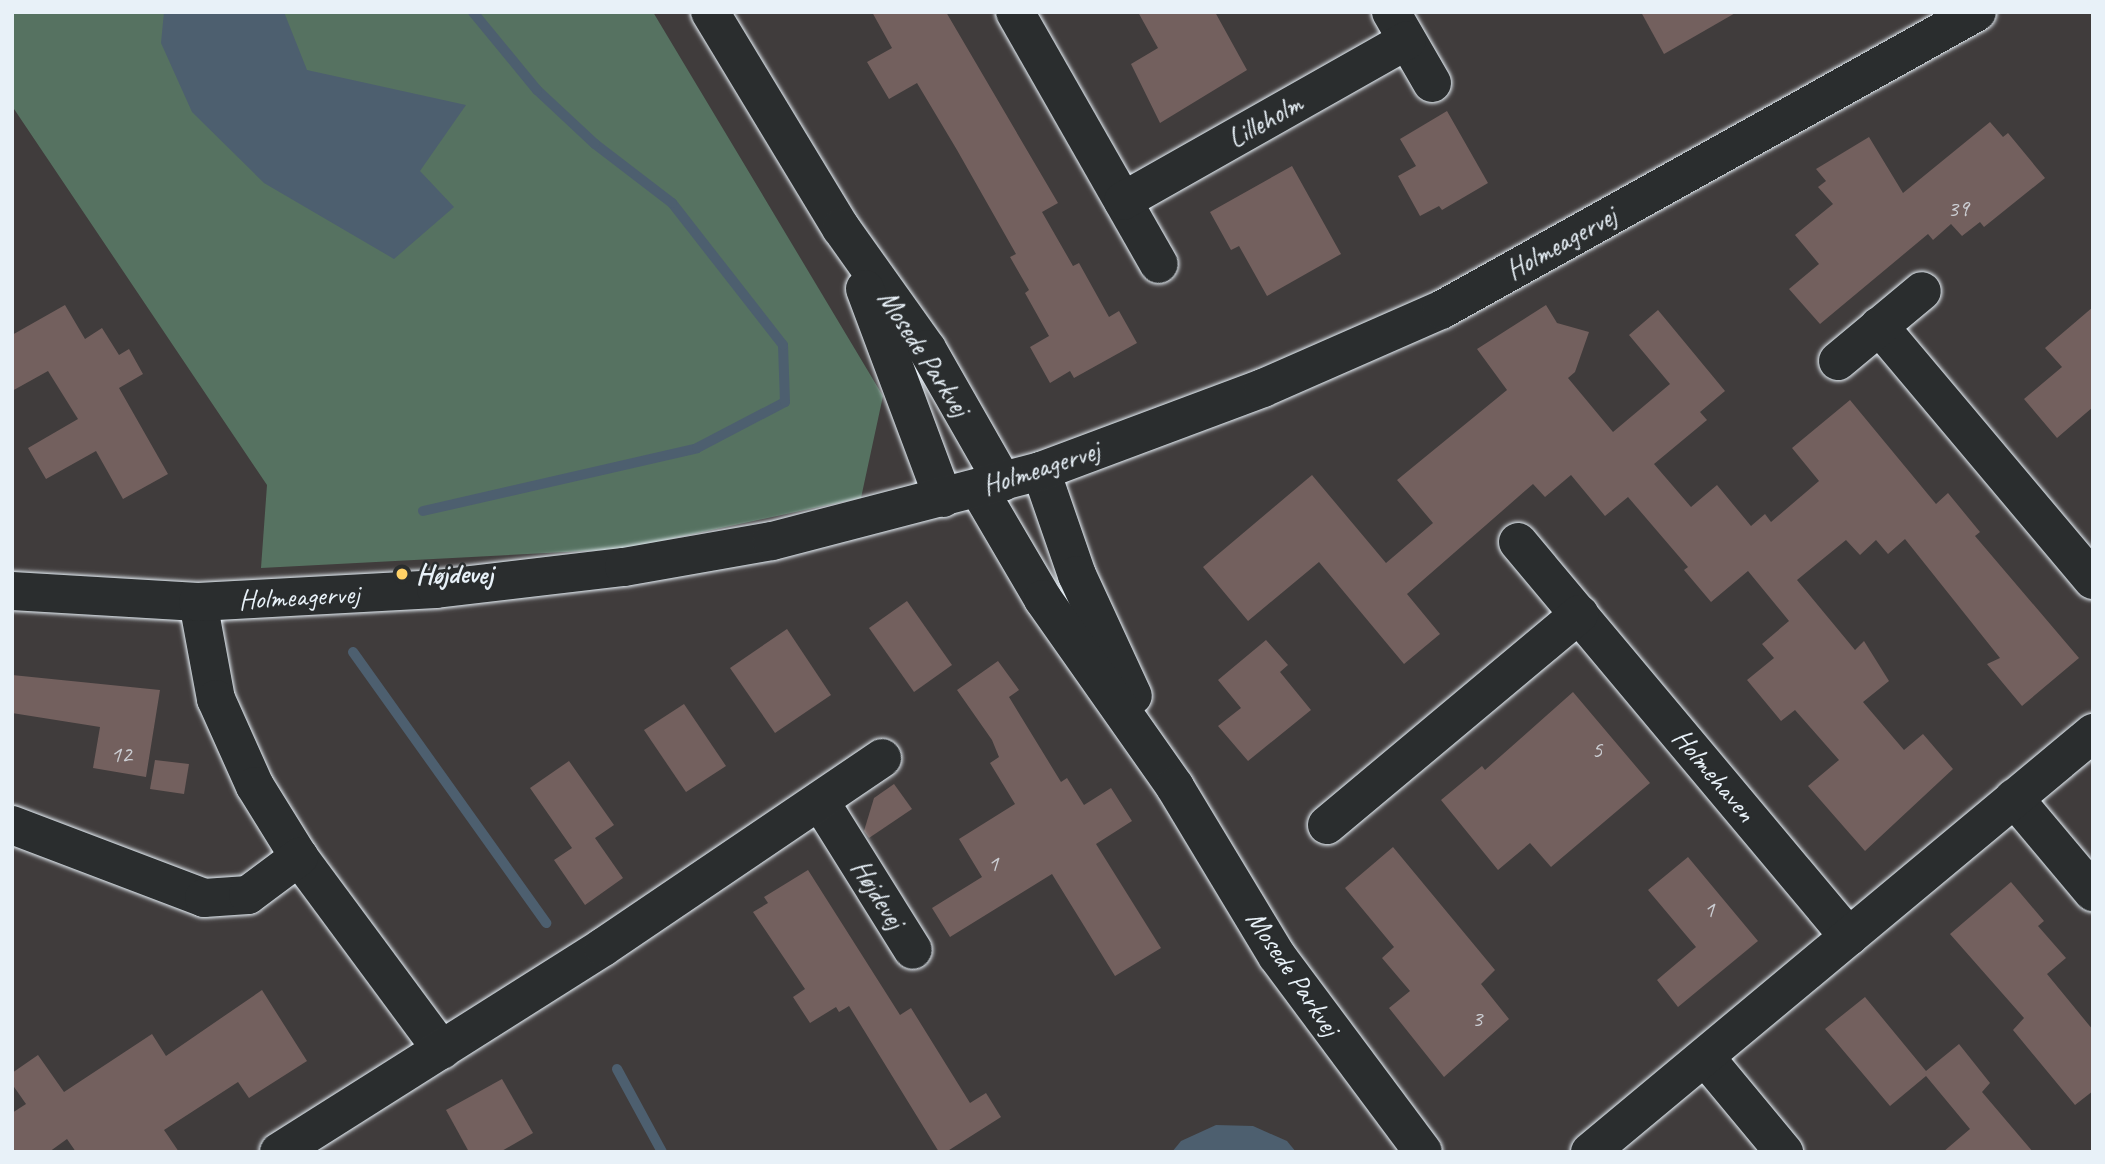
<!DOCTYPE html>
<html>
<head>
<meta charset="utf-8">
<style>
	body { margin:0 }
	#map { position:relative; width:2105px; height:1164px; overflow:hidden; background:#403c3c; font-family:Caveat,sans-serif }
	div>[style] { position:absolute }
	.green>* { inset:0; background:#567261 }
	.water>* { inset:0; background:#4d5f6f }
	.stream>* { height:10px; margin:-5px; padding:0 5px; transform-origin:5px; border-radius:5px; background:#4d5f6f }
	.building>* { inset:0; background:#73605e }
	.roads { filter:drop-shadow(0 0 2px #e8f1f8) drop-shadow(0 0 2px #e8f1f8) }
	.street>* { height:38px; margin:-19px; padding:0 19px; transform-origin:19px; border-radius:19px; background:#2a2d2e }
	.secondary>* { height:38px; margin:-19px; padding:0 19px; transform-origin:19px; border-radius:19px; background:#2a2d2e }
	.dots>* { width:19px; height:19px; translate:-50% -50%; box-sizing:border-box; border:4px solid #2a2d2e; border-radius:50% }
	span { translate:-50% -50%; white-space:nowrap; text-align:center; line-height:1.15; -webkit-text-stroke:5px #2a2d2e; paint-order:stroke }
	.number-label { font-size:24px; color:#cbcdd2 }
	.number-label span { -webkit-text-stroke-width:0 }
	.street-label { font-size:28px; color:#e8f1f8 }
	.poi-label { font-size:28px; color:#e8f1f8; font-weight:700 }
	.left { translate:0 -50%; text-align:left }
	.frame { position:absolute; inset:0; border:14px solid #e8f1f8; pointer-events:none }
</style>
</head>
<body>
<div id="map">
	<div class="green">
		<i style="clip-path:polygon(12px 12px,653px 12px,883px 396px,861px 498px,624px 549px,261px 568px,267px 485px,12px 106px)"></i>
	</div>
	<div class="water">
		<i style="clip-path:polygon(164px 12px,284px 12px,307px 70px,466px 105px,420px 171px,454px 207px,394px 259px,264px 183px,192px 112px,161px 43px)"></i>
		<i style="clip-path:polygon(1216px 1125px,1253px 1126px,1287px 1141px,1296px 1152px,1172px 1152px,1181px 1141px)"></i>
	</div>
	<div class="stream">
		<i style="left:423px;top:511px;width:281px;rotate:-12.9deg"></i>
		<i style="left:697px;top:448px;width:99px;rotate:-27.6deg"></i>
		<i style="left:785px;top:402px;width:57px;rotate:-92deg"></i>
		<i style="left:783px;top:345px;width:180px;rotate:-128deg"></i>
		<i style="left:672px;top:203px;width:97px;rotate:-142.5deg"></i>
		<i style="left:595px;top:144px;width:79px;rotate:-137deg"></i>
		<i style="left:537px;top:90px;width:101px;rotate:-129.4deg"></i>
		<i style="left:353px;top:652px;width:333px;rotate:54.5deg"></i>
		<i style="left:617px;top:1069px;width:94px;rotate:61.5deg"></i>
	</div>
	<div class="building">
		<i style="clip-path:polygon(872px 12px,946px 12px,1058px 203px,1042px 212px,1073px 266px,1079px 263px,1109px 317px,1119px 311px,1137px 343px,1074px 378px,1070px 371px,1050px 383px,1030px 347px,1049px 336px,1025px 293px,1029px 290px,1010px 257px,1016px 254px,957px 150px,917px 83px,889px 99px,867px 62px,892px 48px)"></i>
		<i style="clip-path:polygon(1138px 12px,1215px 12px,1247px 70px,1160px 123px,1131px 64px,1158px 48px)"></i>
		<i style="clip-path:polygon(1641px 12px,1737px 12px,1664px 54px)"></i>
		<i style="clip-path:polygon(1447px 111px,1488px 183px,1442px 210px,1439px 206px,1420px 216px,1398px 176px,1416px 166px,1400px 139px)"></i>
		<i style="clip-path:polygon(1990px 122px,2003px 137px,2008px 133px,2045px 178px,1984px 227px,1980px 222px,1962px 236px,1951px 224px,1933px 240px,1928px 234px,1820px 324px,1789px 289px,1819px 264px,1795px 235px,1833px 204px,1818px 187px,1826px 181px,1816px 169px,1869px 137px,1903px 193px)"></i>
		<i style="clip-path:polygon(1292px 166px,1341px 254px,1267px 296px,1239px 246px,1231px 250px,1210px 212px)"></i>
		<i style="clip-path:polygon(65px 305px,85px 339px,102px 328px,119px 355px,129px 349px,143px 374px,119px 388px,168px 474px,123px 499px,96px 451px,46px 479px,28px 448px,78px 419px,48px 371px,12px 391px,12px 335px)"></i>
		<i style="clip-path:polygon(1546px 305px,1557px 323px,1589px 332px,1575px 372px,1568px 378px,1613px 432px,1670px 384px,1629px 335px,1658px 310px,1725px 391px,1700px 412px,1707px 420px,1654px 464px,1691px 507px,1717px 485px,1751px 526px,1765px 514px,1771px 522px,1819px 481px,1792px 448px,1850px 400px,1936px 504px,1948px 493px,1980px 532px,1975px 536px,2079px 658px,2022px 706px,1987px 664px,2000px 658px,1905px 539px,1888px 554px,1876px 540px,1860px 555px,1846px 540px,1797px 580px,1855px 650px,1864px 641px,1889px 681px,1863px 702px,1904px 750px,1923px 734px,1953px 769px,1865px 851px,1808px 786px,1839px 760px,1795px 710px,1781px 721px,1747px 680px,1774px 658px,1762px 644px,1789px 621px,1748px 571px,1711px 602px,1684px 570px,1688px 567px,1628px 497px,1605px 516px,1571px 475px,1545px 497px,1533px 484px,1407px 594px,1440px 634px,1404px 664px,1319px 562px,1248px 621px,1203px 567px,1312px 475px,1386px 563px,1433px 523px,1397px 480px,1507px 390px,1477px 349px)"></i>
		<i style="clip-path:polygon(2093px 307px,2093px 407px,2057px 438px,2024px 399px,2062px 367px,2045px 348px)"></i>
		<i style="clip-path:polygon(907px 601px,952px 665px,914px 692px,869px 628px)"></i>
		<i style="clip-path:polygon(787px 629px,831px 695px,775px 733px,730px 668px)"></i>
		<i style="clip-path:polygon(1266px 640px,1288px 665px,1280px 672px,1311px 710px,1248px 761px,1218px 726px,1241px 708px,1218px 680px)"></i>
		<i style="clip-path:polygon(998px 661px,1019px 690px,1009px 697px,1061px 782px,1067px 778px,1084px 805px,1111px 788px,1132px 821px,1096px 844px,1161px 948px,1115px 976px,1052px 874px,950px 937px,932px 908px,982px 877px,959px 839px,1015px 804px,990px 763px,999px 757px,992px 740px,957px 690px)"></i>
		<i style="clip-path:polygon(12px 675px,160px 690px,146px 777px,93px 768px,100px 727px,12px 713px)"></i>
		<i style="clip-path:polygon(1573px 692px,1650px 783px,1551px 867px,1530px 843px,1498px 870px,1441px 800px,1482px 766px,1485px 770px)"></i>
		<i style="clip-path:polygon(684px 704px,726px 766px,686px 792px,644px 730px)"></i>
		<i style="clip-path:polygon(155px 760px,189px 764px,184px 794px,150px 789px)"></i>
		<i style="clip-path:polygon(569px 761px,614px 825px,595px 838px,623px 878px,585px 905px,554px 860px,572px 848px,530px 788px)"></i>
		<i style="clip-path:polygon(894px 784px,912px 809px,869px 838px,864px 831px,874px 798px)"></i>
		<i style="clip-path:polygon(1393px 847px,1495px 970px,1481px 984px,1509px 1019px,1444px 1077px,1389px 1008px,1410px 991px,1382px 958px,1394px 947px,1345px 888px)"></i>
		<i style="clip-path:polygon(1688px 857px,1758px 941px,1678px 1007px,1657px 980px,1696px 947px,1648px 890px)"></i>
		<i style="clip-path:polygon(808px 870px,900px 1015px,911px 1008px,970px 1103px,986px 1093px,1001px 1117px,946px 1152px,939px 1152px,849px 1006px,839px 1012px,836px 1007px,810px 1023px,793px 997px,805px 989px,753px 912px,768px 903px,764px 897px)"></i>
		<i style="clip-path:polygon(2011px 882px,2044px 921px,2038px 926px,2066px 958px,2047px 974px,2093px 1030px,2093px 1091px,2075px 1105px,2013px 1030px,2024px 1018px,1950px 934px)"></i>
		<i style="clip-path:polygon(262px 990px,307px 1061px,249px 1098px,238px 1082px,164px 1130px,179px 1152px,76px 1152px,67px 1139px,49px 1152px,12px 1152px,12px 1113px,26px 1104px,12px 1084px,12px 1073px,38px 1055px,64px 1092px,152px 1034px,166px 1056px)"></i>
		<i style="clip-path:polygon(1865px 997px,1926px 1071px,1959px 1044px,1990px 1083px,1982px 1092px,2033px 1152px,1943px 1152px,1970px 1129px,1926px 1076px,1890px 1106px,1825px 1029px)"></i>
		<i style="clip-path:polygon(502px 1079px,533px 1133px,500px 1152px,469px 1152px,446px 1110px)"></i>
	</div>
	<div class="roads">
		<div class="street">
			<i style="left:1015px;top:12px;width:290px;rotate:60.3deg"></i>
			<i style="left:1391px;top:12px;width:82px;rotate:60deg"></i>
			<i style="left:1123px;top:201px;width:326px;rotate:-29.5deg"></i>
			<i style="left:1879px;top:326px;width:332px;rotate:49.9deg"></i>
			<i style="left:1838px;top:361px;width:109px;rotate:-39.8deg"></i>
			<i style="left:1518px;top:542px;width:515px;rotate:50.04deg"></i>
			<i style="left:198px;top:602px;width:99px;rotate:79.5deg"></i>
			<i style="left:216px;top:699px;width:95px;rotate:65.9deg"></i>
			<i style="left:255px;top:786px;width:84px;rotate:58.2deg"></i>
			<i style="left:299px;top:857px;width:240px;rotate:53.5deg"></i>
			<i style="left:2014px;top:798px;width:123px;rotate:50deg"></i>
			<i style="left:821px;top:803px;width:173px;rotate:58deg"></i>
			<i style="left:12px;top:825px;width:205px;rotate:20.8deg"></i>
			<i style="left:204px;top:898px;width:44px;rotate:-3.9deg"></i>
			<i style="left:248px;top:895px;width:64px;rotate:-36.7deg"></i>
			<i style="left:1327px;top:825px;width:329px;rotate:-39.9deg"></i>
			<i style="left:1705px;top:1057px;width:124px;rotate:50.3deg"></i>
			<i style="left:279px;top:1152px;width:383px;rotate:-32.3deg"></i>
			<i style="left:603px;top:947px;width:337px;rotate:-34.1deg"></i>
			<i style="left:1590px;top:1152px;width:655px;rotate:-39.79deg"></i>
		</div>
		<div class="secondary">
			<i style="left:710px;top:12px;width:253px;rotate:58.8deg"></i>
			<i style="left:841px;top:228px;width:148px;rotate:54.6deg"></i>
			<i style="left:927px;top:349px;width:153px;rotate:60.3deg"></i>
			<i style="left:865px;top:289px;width:223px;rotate:69.5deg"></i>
			<i style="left:1041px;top:471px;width:110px;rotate:70.9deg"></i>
			<i style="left:1077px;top:575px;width:133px;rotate:65.2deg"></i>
			<i style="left:978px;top:488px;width:129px;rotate:59.6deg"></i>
			<i style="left:1043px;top:599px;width:230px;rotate:54.9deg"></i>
			<i style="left:1175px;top:787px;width:197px;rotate:58.9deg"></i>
			<i style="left:1277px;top:956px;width:244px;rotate:53.3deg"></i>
			<i style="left:12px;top:591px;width:186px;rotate:3.4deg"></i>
			<i style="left:198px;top:602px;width:238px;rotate:-3.1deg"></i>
			<i style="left:436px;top:589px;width:189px;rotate:-6.7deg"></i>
			<i style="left:624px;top:567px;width:150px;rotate:-10deg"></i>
			<i style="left:772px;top:541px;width:278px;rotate:-14.6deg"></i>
			<i style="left:1041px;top:471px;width:237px;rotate:-20.5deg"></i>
			<i style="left:1263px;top:388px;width:194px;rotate:-23.7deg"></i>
			<i style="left:1441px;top:310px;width:613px;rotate:-29.07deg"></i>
		</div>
	</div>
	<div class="dots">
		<i style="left:402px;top:574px;background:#ffd166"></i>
	</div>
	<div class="number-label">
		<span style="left:1958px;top:209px">39</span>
		<span style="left:1597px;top:750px">5</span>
		<span style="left:121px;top:755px">12</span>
		<span style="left:993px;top:864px">1</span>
		<span style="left:1709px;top:910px">1</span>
		<span style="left:1477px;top:1019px">3</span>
	</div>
	<div class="street-label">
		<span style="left:1265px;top:121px;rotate:-30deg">Lilleholm</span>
		<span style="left:1561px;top:243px;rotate:-29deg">Holmeagervej</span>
		<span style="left:924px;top:353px;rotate:57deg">Mosede Parkvej</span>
		<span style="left:1041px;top:468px;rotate:-18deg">Holmeagervej</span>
		<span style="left:299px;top:597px;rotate:-3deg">Holmeagervej</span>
		<span style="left:1714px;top:775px;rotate:50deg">Holmehaven</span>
		<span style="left:878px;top:894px;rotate:58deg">Højdevej</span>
		<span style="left:1293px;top:973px;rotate:56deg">Mosede Parkvej</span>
	</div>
	<div class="poi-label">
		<span class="left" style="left:416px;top:574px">Højdevej</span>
	</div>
	<div class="frame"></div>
</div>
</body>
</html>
